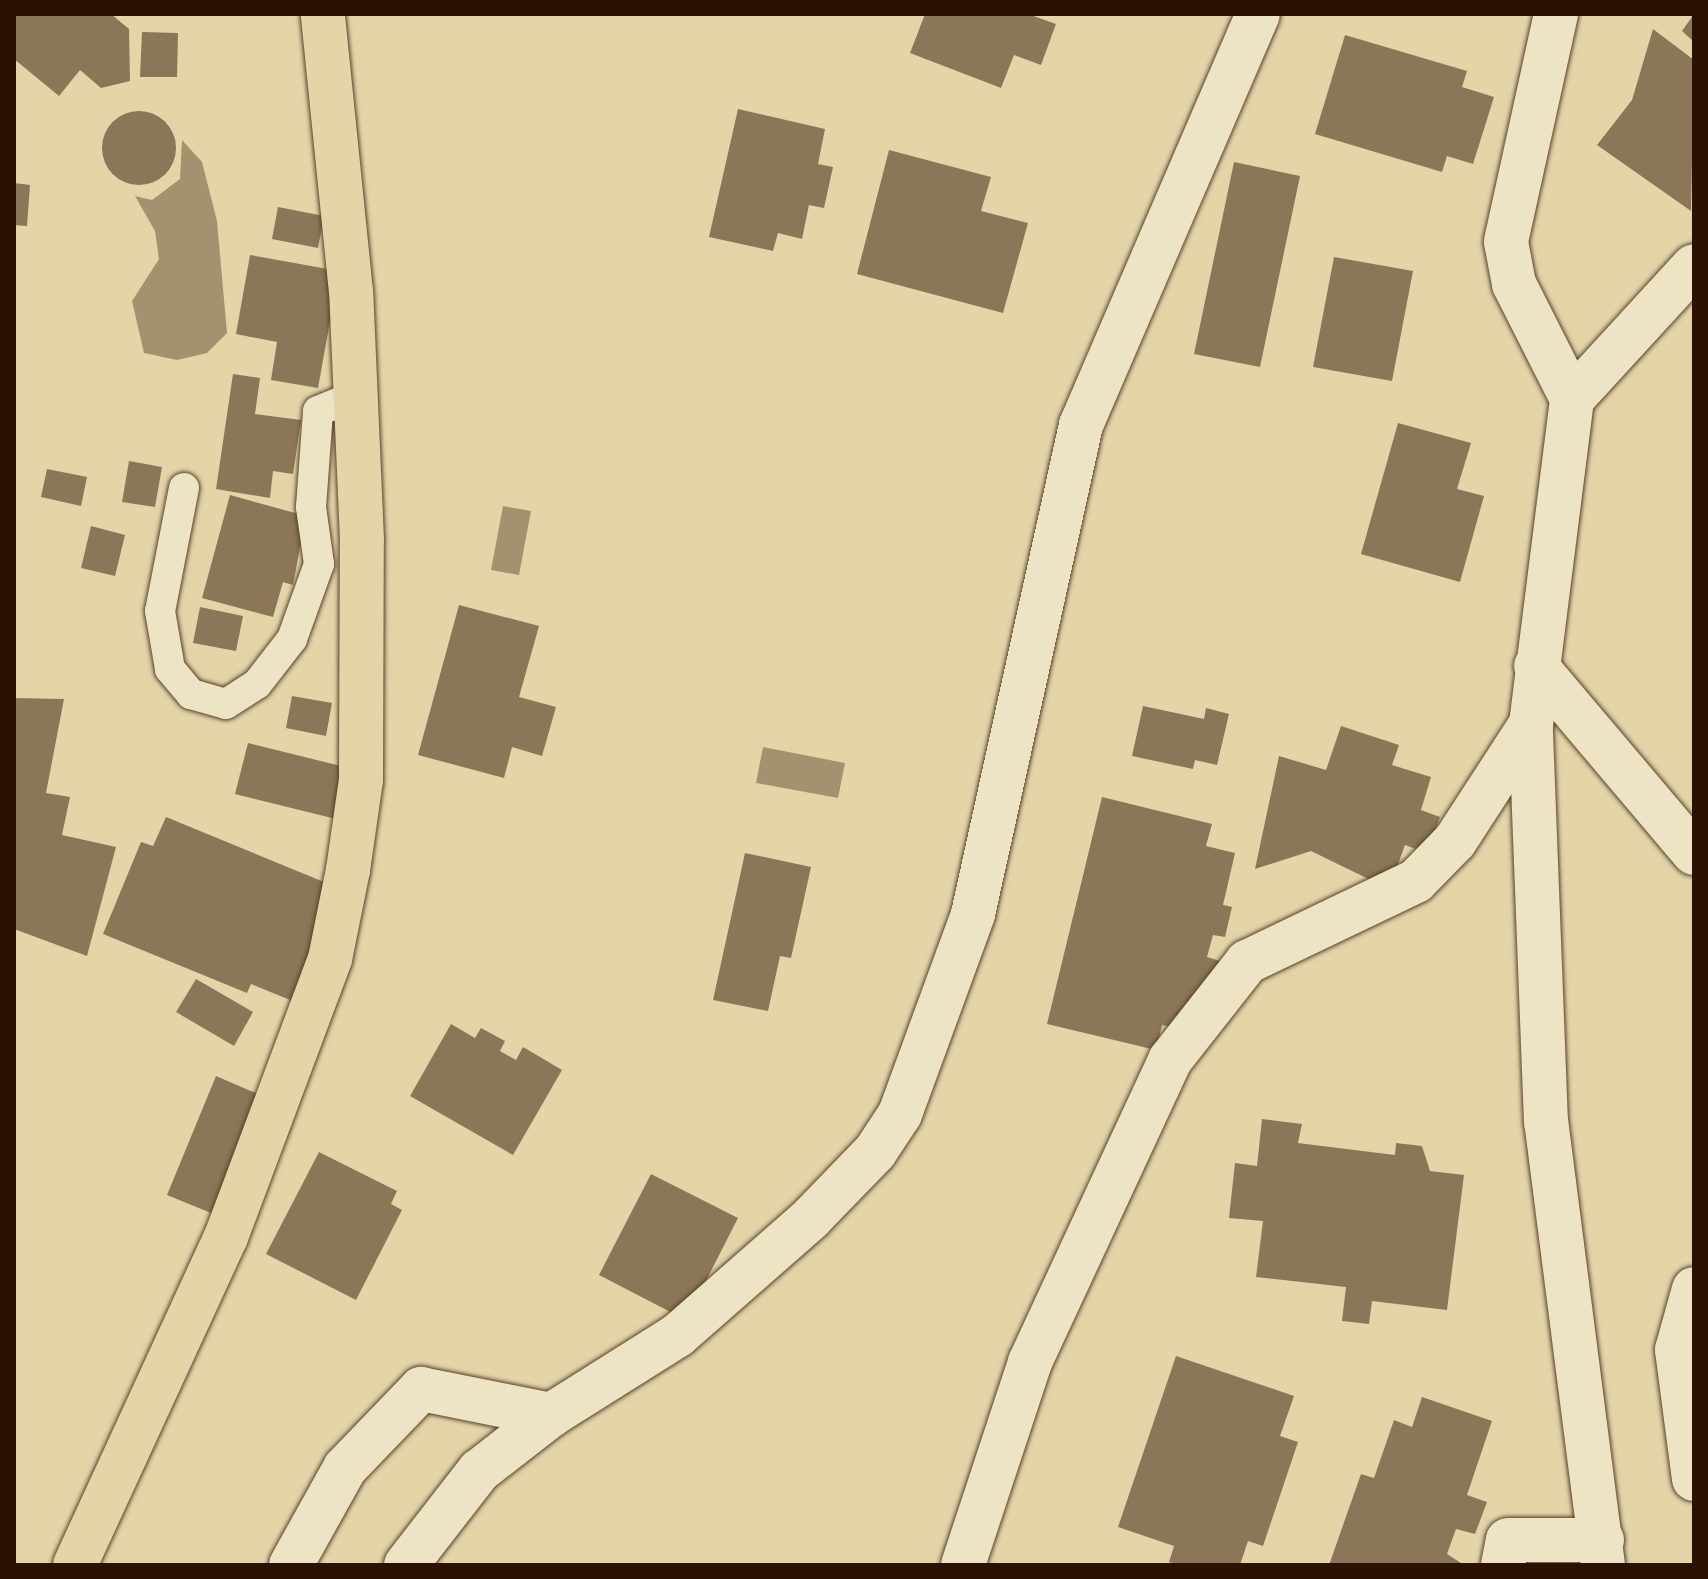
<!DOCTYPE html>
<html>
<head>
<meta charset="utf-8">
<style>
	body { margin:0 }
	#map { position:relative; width:1708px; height:1579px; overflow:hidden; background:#e3d5a8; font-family:"Sorts Mill Goudy",serif }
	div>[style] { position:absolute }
	.water>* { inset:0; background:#a4926f }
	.building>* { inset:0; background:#8b7757 }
	.round { border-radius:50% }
	.roads { filter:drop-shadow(0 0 2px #59422a) drop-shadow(0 0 2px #59422a) }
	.lane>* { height:30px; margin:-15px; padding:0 15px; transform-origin:15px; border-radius:15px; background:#ede4c6 }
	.street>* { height:44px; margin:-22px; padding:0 22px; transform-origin:22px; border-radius:22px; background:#ede4c6 }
	.secondary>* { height:44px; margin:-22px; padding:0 22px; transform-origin:22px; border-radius:22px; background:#ede4c6 }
	.primary>* { height:44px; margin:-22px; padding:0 22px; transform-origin:22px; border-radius:22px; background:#e3d5a8 }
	span { translate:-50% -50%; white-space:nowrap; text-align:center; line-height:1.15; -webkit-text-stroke:8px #ede4c6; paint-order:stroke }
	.frame { position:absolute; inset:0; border:16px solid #2b1100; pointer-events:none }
</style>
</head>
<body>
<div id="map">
	<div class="water">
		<i style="clip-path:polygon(182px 140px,202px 162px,217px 221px,227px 333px,207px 353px,177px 360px,144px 353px,132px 301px,159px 259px,155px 231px,135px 196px,152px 200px,180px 179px)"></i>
		<i style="clip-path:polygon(503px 506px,531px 511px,519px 575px,491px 570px)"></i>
		<i style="clip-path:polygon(763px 747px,845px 763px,838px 798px,756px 783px)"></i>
	</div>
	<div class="building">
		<i style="clip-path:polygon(14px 14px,111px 14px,129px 29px,130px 81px,101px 88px,80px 70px,59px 96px,14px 59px)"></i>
		<i style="clip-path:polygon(925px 14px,1028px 14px,1056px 24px,1041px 65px,1014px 55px,1001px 88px,910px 53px)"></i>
		<i style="clip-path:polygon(1694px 14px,1694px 42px,1682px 31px)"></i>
		<i style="clip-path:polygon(1653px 29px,1694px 60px,1691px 211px,1597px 145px,1632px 100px)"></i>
		<i style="clip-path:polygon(142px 32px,178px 33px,177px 77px,140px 77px)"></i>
		<i style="clip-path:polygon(1345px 35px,1467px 71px,1462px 87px,1494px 97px,1473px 164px,1447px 156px,1442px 172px,1315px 134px)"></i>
		<i style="clip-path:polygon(738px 109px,825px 129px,818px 164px,833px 167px,824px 208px,809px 205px,802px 239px,778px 233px,773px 251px,709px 237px)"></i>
		<i class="round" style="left:102px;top:111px;width:74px;height:74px"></i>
		<i style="clip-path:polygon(889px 150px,991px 177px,981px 211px,1028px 223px,1003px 313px,857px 274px)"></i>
		<i style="clip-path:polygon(1234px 162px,1300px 176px,1260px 367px,1194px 354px)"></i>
		<i style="clip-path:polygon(14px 183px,30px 185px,27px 226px,14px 225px)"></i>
		<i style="clip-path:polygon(278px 207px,324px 216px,318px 248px,272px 239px)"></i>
		<i style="clip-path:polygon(250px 255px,339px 271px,318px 388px,271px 380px,277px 342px,236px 334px)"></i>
		<i style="clip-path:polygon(1334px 257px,1413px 271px,1392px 381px,1313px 367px)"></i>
		<i style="clip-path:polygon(233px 374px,260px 378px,255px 414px,301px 420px,293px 474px,273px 471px,270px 498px,216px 489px)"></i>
		<i style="clip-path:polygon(1398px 423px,1471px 443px,1457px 489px,1484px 496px,1460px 582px,1361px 554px)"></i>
		<i style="clip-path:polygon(129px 461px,162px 467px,155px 507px,122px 502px)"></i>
		<i style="clip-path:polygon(47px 469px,87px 477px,81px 506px,41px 497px)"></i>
		<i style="clip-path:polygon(230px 495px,306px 516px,293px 585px,283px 582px,273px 617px,202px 598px)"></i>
		<i style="clip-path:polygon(91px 526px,125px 535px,115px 576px,81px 568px)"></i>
		<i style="clip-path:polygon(459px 605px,539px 626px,519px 697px,556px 707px,542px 756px,512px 747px,504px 778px,418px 755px)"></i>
		<i style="clip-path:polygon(200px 607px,243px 616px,236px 651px,193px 643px)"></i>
		<i style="clip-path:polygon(292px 696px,332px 703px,326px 736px,286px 728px)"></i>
		<i style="clip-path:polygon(14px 698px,64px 699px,46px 793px,70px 797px,62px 835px,116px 847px,87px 956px,14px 929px)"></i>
		<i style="clip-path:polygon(1143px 706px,1204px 719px,1206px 708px,1229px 714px,1217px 765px,1195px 760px,1193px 769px,1132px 756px)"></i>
		<i style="clip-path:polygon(1341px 726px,1399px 745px,1392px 765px,1431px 777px,1421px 810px,1440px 817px,1427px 853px,1405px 845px,1389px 889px,1311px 851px,1255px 869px,1279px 756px,1326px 770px)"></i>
		<i style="clip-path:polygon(248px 743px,353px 769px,340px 820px,235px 794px)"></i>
		<i style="clip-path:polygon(1102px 797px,1212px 824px,1206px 846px,1235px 853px,1223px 905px,1232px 907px,1225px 937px,1213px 935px,1207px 957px,1220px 961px,1215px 984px,1203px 981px,1191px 1031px,1162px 1025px,1156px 1050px,1047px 1024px)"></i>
		<i style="clip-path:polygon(166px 817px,336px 887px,295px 1002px,251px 984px,247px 993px,103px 934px,141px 842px,153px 846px)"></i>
		<i style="clip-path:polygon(745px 853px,811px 867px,791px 958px,780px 956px,768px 1011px,713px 1000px)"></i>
		<i style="clip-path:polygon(196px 979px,253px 1012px,234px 1046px,176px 1012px)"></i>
		<i style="clip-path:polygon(451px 1024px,475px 1038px,481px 1028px,505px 1041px,500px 1051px,516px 1060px,523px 1047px,562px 1070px,513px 1155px,410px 1096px)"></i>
		<i style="clip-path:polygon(216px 1076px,260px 1095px,211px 1213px,167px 1195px)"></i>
		<i style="clip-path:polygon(1262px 1119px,1302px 1124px,1298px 1143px,1395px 1155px,1396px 1143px,1422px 1146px,1430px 1171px,1464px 1175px,1447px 1310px,1372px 1301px,1369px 1324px,1342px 1321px,1346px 1287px,1256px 1277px,1263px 1221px,1229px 1218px,1235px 1163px,1257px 1166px)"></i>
		<i style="clip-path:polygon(319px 1152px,397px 1191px,391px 1204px,402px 1210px,356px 1300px,266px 1254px)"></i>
		<i style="clip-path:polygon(651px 1174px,738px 1218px,686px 1320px,599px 1275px)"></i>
		<i style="clip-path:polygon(1176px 1356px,1294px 1396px,1280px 1436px,1298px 1442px,1263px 1546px,1248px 1541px,1240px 1565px,1179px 1565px,1169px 1562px,1174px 1546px,1118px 1527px)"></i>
		<i style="clip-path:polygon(1422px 1397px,1492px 1421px,1467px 1495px,1487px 1502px,1475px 1534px,1456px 1529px,1447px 1554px,1464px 1565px,1329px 1565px,1361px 1474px,1374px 1478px,1394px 1420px,1412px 1427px)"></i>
	</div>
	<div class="roads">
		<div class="lane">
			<i style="left:184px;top:488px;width:125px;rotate:101deg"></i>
			<i style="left:160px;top:611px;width:59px;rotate:80.2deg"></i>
			<i style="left:170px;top:669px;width:33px;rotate:50deg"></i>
			<i style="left:191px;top:694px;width:36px;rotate:16deg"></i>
			<i style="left:226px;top:704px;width:37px;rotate:-33deg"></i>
			<i style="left:257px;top:684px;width:57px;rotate:-52.1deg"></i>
			<i style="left:292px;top:639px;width:80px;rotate:-70.2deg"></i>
			<i style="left:319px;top:564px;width:58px;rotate:-98deg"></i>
			<i style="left:311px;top:507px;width:96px;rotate:-85.8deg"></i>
			<i style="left:318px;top:411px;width:37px;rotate:-22deg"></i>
		</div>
		<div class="street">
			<i style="left:1556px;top:14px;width:233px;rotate:102.4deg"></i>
			<i style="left:1506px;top:242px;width:43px;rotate:79.2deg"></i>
			<i style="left:1514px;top:284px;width:129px;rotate:63.2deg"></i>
			<i style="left:1536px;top:666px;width:245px;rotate:49.8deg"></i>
			<i style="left:1694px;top:1289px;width:63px;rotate:105.6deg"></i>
			<i style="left:1677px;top:1350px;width:130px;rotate:82.5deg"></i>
			<i style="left:291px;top:1565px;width:111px;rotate:-60.9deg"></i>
			<i style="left:345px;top:1468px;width:110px;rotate:-46.1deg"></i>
			<i style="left:421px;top:1389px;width:133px;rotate:11.3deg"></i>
			<i style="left:551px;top:1415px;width:150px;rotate:-32.2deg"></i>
			<i style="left:678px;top:1335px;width:177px;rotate:-41.3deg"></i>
			<i style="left:811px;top:1218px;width:92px;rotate:-45.9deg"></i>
			<i style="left:875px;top:1152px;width:45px;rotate:-56.7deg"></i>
			<i style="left:900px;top:1114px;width:213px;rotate:-69.9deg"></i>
			<i style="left:973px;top:914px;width:501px;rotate:-77.55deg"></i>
			<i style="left:1081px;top:425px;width:447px;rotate:-66.7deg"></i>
			<i style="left:406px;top:1565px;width:119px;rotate:-52.2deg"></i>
			<i style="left:479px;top:1471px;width:91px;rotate:-37.9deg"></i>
			<i style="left:963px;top:1565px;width:214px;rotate:-71.7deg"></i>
			<i style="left:1030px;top:1362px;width:333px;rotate:-65.1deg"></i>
			<i style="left:1170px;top:1060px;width:125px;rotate:-51.8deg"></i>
			<i style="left:1247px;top:962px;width:187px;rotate:-25.6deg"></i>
			<i style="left:1416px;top:881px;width:56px;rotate:-45.7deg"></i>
			<i style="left:1455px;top:841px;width:140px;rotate:-57deg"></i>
			<i style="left:1503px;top:1565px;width:25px;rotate:-79deg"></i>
			<i style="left:1508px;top:1540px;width:94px"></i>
		</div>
		<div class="secondary">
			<i style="left:1603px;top:1565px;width:446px;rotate:-97.3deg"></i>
			<i style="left:1546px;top:1123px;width:399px;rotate:-92.2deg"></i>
			<i style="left:1531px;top:724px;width:328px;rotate:-82.8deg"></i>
			<i style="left:1572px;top:399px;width:180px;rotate:-47.5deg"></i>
		</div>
		<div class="primary">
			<i style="left:75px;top:1565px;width:361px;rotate:-65.3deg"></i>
			<i style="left:226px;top:1237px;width:297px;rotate:-69.5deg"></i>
			<i style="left:330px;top:959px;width:91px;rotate:-78.6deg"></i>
			<i style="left:348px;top:870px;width:91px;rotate:-81.8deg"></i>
			<i style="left:361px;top:780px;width:240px;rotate:-89.8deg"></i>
			<i style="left:362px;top:540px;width:248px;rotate:-92.5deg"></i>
			<i style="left:351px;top:292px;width:279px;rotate:-95.8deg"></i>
		</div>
	</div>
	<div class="frame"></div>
</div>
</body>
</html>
